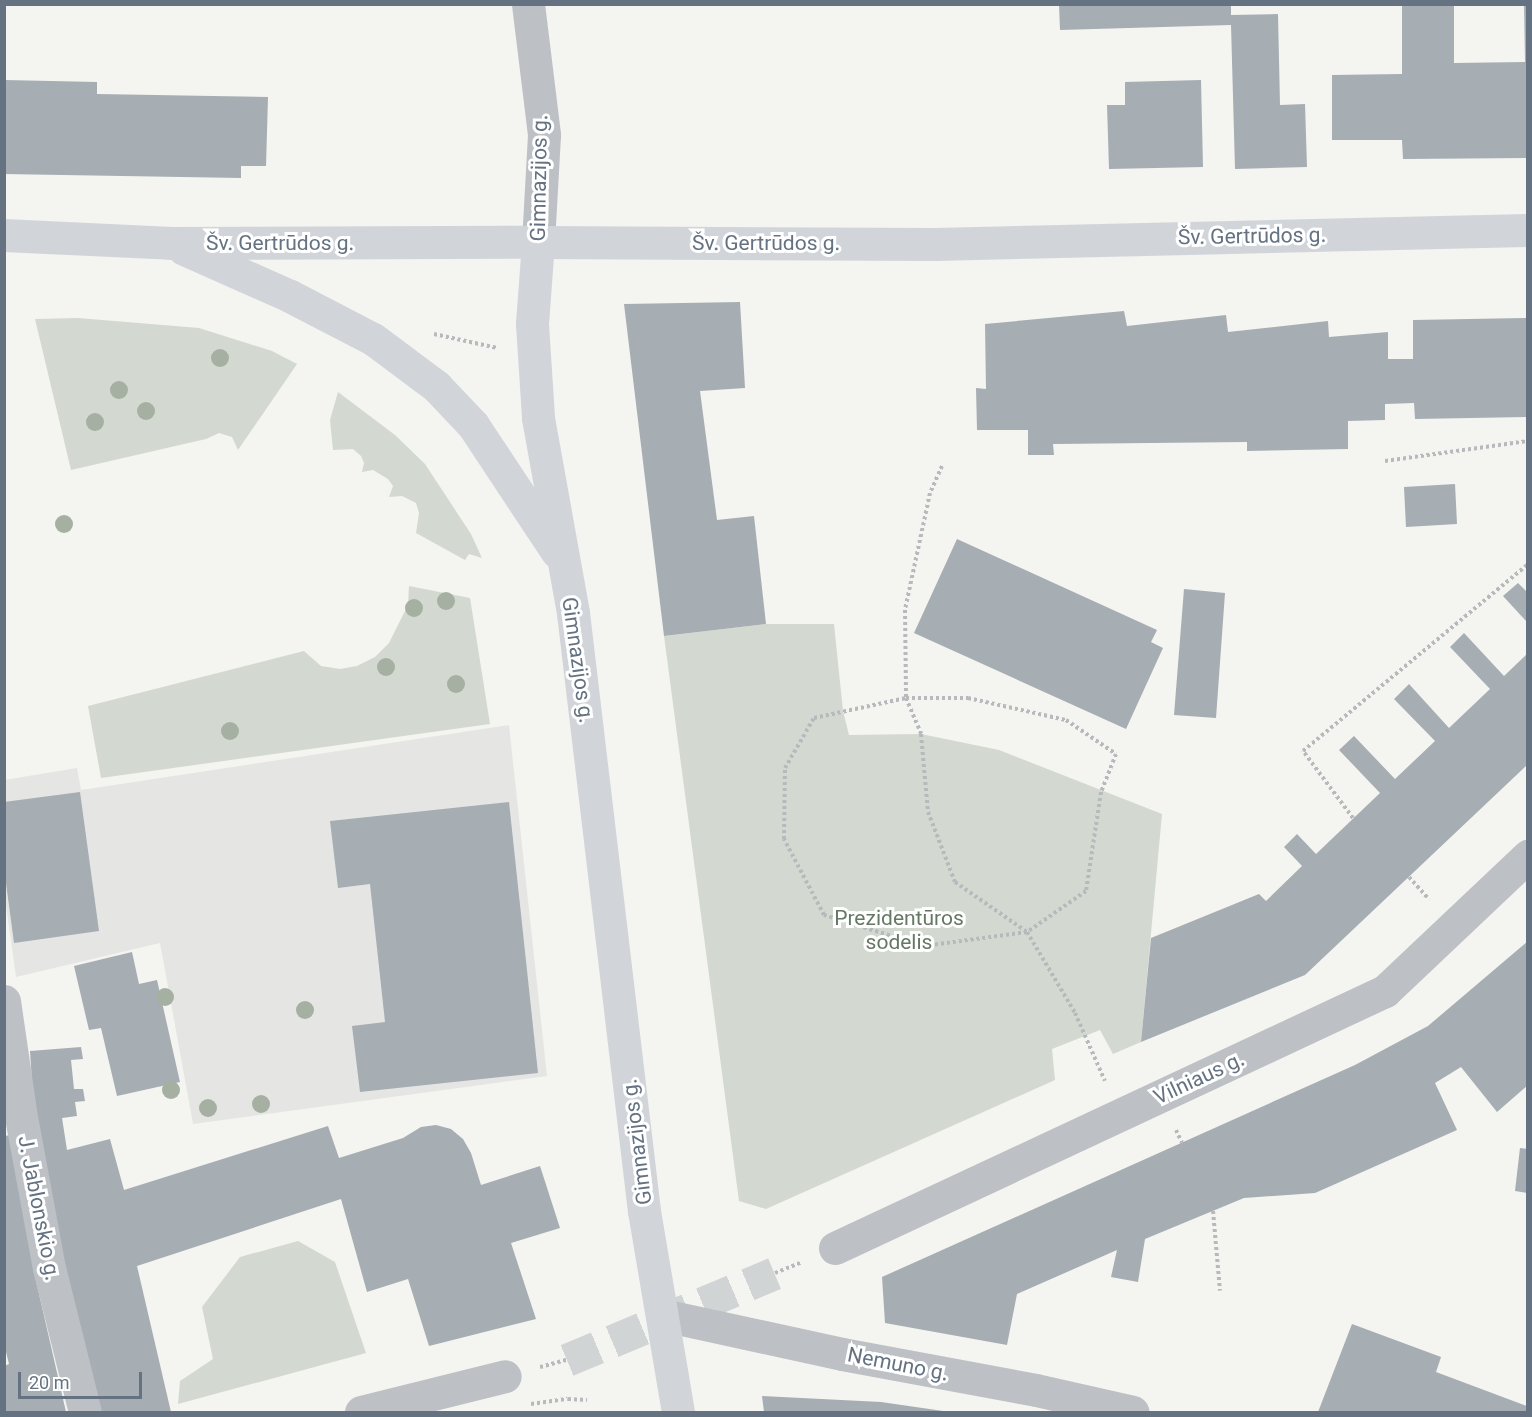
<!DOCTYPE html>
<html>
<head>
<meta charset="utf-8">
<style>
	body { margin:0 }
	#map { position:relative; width:1532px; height:1417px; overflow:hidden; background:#f4f4f0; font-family:Roboto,sans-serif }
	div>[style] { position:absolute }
	.built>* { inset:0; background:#e5e6e4 }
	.green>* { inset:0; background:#d3d9d0 }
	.building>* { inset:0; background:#a6adb3 }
	.street-tunnel>* { height:33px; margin-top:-16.5px; transform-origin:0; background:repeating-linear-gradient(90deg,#d0d4d4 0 33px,transparent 0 49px) }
	.path>* { height:4px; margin-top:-2px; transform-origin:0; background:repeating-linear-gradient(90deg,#b7b9bc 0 3px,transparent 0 6px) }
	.street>* { height:33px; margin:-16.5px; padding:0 16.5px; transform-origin:16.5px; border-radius:16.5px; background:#bdc0c4 }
	.secondary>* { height:33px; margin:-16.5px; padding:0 16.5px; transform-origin:16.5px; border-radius:16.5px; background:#d1d5da }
	.primary>* { height:33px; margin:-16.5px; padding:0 16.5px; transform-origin:16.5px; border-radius:16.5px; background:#d1d5da }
	.trees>* { width:18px; height:18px; margin:-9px; border-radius:50%; background:#a5b0a2 }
	span { translate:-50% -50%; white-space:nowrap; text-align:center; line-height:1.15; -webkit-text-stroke:6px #fff; paint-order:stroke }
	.street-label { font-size:21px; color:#647281 }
	.park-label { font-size:21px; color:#657863 }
	.frame { position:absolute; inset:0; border:6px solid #647281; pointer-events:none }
	.scale { position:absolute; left:18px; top:1372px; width:124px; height:27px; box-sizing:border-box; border:3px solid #647281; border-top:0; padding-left:8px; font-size:18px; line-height:21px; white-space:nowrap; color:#647281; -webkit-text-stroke:4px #fff; paint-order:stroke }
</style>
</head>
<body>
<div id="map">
	<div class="built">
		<i style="clip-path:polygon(509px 725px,547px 1076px,193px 1124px,160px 943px,16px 977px,4px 891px,4px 780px,77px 768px,81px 790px)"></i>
	</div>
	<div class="green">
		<i style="clip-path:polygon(78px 318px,199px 328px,272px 351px,297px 364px,238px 450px,232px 437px,219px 433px,206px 439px,71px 470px,35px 319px)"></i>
		<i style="clip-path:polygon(338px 392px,395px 435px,425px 464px,471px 534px,482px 558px,469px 554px,465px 560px,416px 533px,419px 513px,416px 503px,402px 496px,389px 497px,393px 486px,388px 479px,373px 470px,362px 472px,364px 463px,361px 456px,353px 449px,333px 450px,330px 420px)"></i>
		<i style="clip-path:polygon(409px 586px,470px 598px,490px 724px,101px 778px,88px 706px,304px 651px,321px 666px,340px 669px,357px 666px,375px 657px,389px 643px,408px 605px)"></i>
		<i style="clip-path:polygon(766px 624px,834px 624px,843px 711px,849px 735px,921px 734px,999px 750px,1162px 814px,1141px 1042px,1113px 1054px,1100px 1030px,1052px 1049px,1055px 1080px,766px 1209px,739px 1201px,664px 636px)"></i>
		<i style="clip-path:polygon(298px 1241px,335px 1262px,366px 1353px,178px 1404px,180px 1381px,213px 1359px,202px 1307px,240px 1257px)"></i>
	</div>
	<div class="building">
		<i style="clip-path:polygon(1059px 4px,1231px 4px,1231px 15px,1278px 14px,1280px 105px,1305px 104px,1307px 167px,1235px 169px,1231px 25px,1060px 30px)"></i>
		<i style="clip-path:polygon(1402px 4px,1454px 4px,1454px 63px,1525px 62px,1524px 4px,1527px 4px,1527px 158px,1403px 159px,1402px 140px,1332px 140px,1332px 75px,1402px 74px)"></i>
		<i style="clip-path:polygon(4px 80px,97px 82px,97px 94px,268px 97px,266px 166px,241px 166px,241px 178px,4px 174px)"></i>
		<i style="clip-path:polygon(1201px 80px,1203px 167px,1109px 169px,1107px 105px,1125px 105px,1125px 82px)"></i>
		<i style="clip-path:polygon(740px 302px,745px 388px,700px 391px,717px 520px,754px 516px,766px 624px,664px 636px,624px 304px)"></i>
		<i style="clip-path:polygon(1124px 311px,1127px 326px,1226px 315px,1228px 332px,1328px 321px,1329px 337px,1388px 332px,1388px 359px,1413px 359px,1413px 320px,1527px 318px,1527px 417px,1415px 419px,1414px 403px,1385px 404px,1385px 420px,1348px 421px,1348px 449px,1247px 451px,1247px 442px,1053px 444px,1054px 455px,1028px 455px,1028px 430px,977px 430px,976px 388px,986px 389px,985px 324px)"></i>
		<i style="clip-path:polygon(1455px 484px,1457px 524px,1406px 527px,1404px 487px)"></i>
		<i style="clip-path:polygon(957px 539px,1157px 630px,1151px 642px,1163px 648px,1126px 729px,914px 633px)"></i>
		<i style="clip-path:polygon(1518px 583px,1527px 592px,1527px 622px,1503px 596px)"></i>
		<i style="clip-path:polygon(1184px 589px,1225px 593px,1216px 718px,1174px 715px)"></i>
		<i style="clip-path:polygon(1464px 633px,1504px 676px,1527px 654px,1527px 765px,1305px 975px,1141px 1042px,1151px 938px,1259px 894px,1266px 901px,1302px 866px,1284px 847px,1297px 834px,1316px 854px,1380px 793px,1339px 750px,1354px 736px,1395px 779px,1435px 741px,1394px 699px,1409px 684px,1449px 728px,1490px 689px,1450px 647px)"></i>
		<i style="clip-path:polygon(80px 792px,99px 931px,14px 943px,4px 868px,4px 802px)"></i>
		<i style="clip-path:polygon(509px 802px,538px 1073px,360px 1092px,352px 1026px,385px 1022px,370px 884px,338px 888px,330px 821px)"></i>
		<i style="clip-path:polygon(1527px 942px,1527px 1086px,1497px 1112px,1461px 1067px,1435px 1083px,1457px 1130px,1315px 1193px,1244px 1198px,1145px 1239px,1138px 1282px,1111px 1277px,1117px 1250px,1017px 1294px,1007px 1345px,885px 1323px,882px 1277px,1355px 1065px,1428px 1026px)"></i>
		<i style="clip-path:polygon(132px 952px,139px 984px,157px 980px,180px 1082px,117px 1096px,101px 1028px,89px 1030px,74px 966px)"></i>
		<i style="clip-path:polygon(81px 1047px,83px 1059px,71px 1060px,74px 1089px,83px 1089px,85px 1101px,75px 1102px,77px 1116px,62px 1118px,67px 1150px,110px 1139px,124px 1190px,328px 1126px,339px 1158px,403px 1138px,421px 1127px,436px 1125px,451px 1129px,463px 1139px,471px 1153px,481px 1185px,540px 1166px,560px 1228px,511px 1243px,536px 1319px,429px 1346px,408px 1279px,367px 1292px,341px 1199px,137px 1266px,171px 1412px,92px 1412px,34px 1113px,30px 1051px)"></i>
		<i style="clip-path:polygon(12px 1135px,34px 1272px,66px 1412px,4px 1412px,4px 1366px,9px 1364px,4px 1344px,4px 1136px)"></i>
		<i style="clip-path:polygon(1520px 1148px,1527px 1149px,1527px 1193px,1515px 1191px)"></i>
		<i style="clip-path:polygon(1352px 1324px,1441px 1357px,1436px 1372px,1527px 1406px,1527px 1412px,1318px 1412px)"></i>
		<i style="clip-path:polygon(762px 1396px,881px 1402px,950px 1412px,764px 1412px)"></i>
	</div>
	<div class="street-tunnel">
		<i style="left:567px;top:1360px;width:225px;rotate:-22.7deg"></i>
	</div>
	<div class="path">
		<i style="left:434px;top:334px;width:65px;rotate:12.5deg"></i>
		<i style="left:1385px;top:461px;width:144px;rotate:-8deg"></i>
		<i style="left:942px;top:466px;width:30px;rotate:114deg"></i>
		<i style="left:930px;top:493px;width:120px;rotate:102.1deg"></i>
		<i style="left:905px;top:610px;width:88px;rotate:89.3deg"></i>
		<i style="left:906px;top:698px;width:39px;rotate:67deg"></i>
		<i style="left:921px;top:734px;width:78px;rotate:84.9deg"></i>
		<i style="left:928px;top:812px;width:75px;rotate:68.9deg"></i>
		<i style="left:955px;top:882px;width:88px;rotate:34.8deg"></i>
		<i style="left:1027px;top:932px;width:94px;rotate:59.3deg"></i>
		<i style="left:1075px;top:1013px;width:74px;rotate:66.2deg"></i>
		<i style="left:906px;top:698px;width:62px"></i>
		<i style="left:968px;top:698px;width:100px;rotate:12.7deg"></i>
		<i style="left:1066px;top:720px;width:60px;rotate:34.2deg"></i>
		<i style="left:1116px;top:754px;width:41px;rotate:111.5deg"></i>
		<i style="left:1101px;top:792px;width:100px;rotate:98.6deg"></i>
		<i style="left:1086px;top:891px;width:72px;rotate:145.2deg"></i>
		<i style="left:1027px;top:932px;width:104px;rotate:172.3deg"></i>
		<i style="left:924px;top:946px;width:105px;rotate:-162.8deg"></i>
		<i style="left:824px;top:915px;width:86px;rotate:-117.8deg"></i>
		<i style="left:784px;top:839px;width:71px;rotate:-89.2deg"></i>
		<i style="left:785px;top:768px;width:58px;rotate:-59.9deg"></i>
		<i style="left:814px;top:718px;width:94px;rotate:-12.3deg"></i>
		<i style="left:1353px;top:818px;width:84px;rotate:-126.7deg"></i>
		<i style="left:1303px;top:751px;width:293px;rotate:-39.7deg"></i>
		<i style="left:1409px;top:877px;width:30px;rotate:48deg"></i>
		<i style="left:1176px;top:1130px;width:14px;rotate:65deg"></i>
		<i style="left:1213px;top:1211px;width:80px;rotate:85deg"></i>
		<i style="left:775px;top:1273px;width:29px;rotate:-22deg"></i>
		<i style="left:540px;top:1367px;width:28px;rotate:-15deg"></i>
		<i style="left:531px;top:1404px;width:37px;rotate:-8deg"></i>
		<i style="left:568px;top:1399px;width:19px;rotate:3deg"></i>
	</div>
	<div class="street">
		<i style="left:528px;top:4px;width:132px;rotate:83deg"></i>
		<i style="left:544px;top:135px;width:107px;rotate:93.2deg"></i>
		<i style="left:4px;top:1001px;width:117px;rotate:81.7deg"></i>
		<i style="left:21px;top:1117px;width:154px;rotate:79.5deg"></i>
		<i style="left:49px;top:1268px;width:148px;rotate:76deg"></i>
		<i style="left:835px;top:1248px;width:607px;rotate:-25.05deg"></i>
		<i style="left:1385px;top:991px;width:197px;rotate:-43.4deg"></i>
		<i style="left:663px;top:1315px;width:183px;rotate:12.3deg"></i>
		<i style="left:842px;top:1354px;width:197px;rotate:10.5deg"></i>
		<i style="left:1036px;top:1390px;width:99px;rotate:12.8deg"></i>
		<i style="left:361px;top:1412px;width:148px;rotate:-14deg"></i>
	</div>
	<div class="secondary">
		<i style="left:538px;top:242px;width:397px;rotate:0.3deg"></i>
		<i style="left:935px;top:244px;width:593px;rotate:-1.35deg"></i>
	</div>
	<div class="primary">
		<i style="left:4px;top:235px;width:167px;rotate:2.7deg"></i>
		<i style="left:171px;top:243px;width:367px;rotate:-0.2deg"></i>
		<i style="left:538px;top:242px;width:82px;rotate:94.2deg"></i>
		<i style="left:532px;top:324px;width:94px;rotate:86.3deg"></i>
		<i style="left:538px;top:418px;width:198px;rotate:79.8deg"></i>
		<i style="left:573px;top:613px;width:602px;rotate:83.23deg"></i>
		<i style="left:644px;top:1211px;width:204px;rotate:80.4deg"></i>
		<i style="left:184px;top:249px;width:116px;rotate:23.9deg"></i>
		<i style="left:290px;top:296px;width:93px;rotate:27.4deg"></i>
		<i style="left:373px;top:339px;width:79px;rotate:36.7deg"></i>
		<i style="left:436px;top:386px;width:54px;rotate:46.5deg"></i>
		<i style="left:473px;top:425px;width:152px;rotate:56.5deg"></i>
	</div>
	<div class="trees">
		<i style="left:220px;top:358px"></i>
		<i style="left:119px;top:390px"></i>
		<i style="left:146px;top:411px"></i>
		<i style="left:95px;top:422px"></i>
		<i style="left:64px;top:524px"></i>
		<i style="left:446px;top:601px"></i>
		<i style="left:414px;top:608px"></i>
		<i style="left:386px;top:667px"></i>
		<i style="left:456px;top:684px"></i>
		<i style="left:230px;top:731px"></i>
		<i style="left:165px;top:997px"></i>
		<i style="left:305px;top:1010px"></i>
		<i style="left:171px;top:1090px"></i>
		<i style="left:261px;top:1104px"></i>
		<i style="left:208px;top:1108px"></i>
	</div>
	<div class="street-label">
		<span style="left:539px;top:178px;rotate:-89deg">Gimnazijos g.</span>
		<span style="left:1252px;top:236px;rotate:-1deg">Šv. Gertrūdos g.</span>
		<span style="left:280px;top:243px">Šv. Gertrūdos g.</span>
		<span style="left:766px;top:243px">Šv. Gertrūdos g.</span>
		<span style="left:578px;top:660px;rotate:82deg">Gimnazijos g.</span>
		<span style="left:1199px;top:1078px;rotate:-25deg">Vilniaus g.</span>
		<span style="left:637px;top:1142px;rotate:-97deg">Gimnazijos g.</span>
		<span style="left:39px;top:1208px;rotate:79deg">J. Jablonskio g.</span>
		<span style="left:898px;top:1364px;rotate:11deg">Nemuno g.</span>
	</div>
	<div class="park-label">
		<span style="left:899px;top:930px">Prezidentūros<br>sodelis</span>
	</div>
	<div class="frame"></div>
	<div class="scale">20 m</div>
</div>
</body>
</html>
